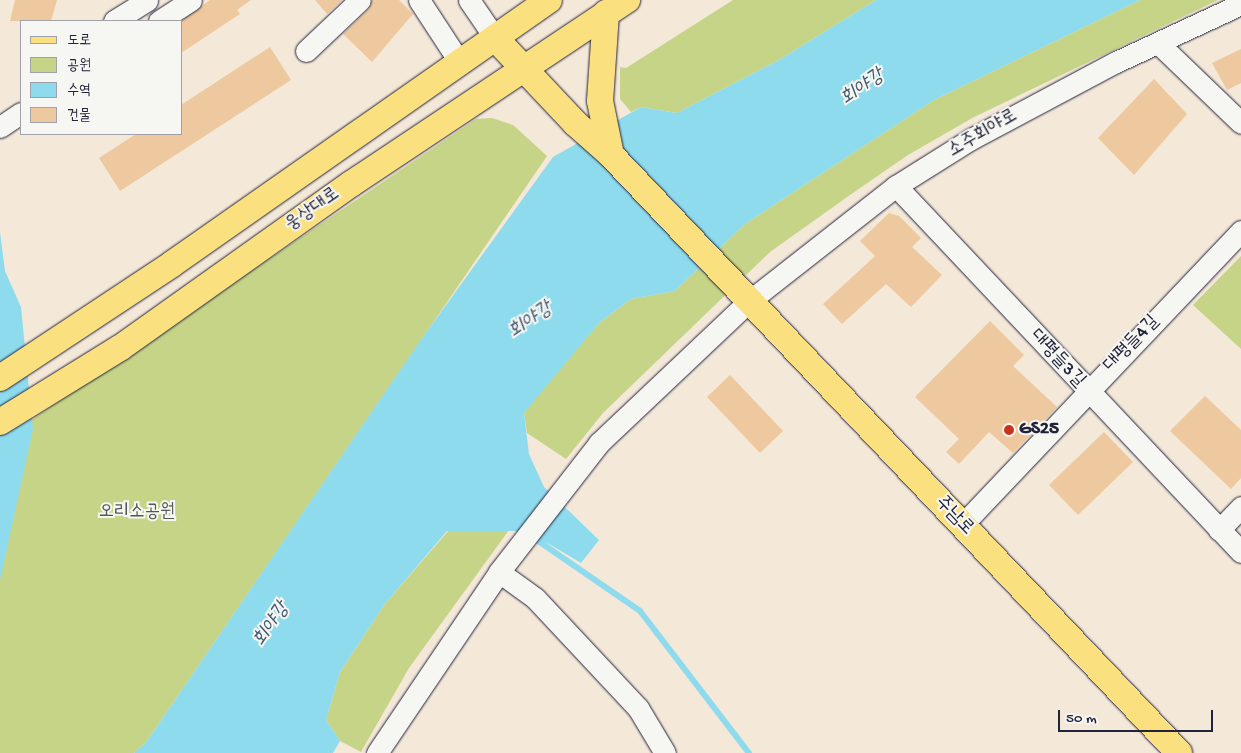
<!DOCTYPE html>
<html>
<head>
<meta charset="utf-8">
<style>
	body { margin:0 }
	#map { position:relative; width:1241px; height:753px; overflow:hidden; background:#f4e8d9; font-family:"Gochi Hand","Poor Story",sans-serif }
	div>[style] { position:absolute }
	.green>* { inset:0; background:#c6d488 }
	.water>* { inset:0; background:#8edbee }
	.stream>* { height:6px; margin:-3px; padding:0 3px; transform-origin:3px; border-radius:3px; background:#8edbee }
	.building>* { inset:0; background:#eec89e }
	.roads { filter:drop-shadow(0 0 1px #22223b) drop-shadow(0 0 1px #22223b) }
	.minor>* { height:21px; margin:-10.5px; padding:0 10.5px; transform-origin:10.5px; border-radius:10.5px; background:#f6f6f2 }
	.major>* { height:26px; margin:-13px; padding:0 13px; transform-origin:13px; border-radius:13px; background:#fbe080 }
	.dots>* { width:14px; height:14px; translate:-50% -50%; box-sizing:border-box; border:2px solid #f6f6f2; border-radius:50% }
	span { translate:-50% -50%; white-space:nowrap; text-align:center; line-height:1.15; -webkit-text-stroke:4px #f6f6f2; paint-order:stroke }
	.street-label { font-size:19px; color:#22223b }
	.poi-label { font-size:19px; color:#22223b; font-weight:700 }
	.left { translate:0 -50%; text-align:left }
	.park-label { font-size:19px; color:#535752 }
	.water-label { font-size:20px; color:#425a71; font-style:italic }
	.legend { position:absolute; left:20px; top:20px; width:162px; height:115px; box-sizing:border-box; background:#f6f6f2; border:1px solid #a1a1a9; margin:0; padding:6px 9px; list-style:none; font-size:15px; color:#22223b }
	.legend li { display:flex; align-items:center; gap:10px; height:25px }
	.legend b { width:25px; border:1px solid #a1a1a9 }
	.scale { position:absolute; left:1058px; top:710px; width:155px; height:22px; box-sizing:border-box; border:2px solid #22223b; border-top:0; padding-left:6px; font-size:15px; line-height:18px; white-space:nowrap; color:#22223b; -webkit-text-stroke:4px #f6f6f2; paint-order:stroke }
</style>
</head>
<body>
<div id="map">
	<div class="green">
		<i style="clip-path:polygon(733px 0,876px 0,779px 60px,677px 113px,641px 107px,631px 112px,620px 99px,620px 67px,626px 68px)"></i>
		<i style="clip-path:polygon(1140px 0,1218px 0,974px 117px,908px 155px,850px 195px,770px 252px,603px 413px,566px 459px,527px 433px,524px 413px,542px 389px,599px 323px,631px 299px,675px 291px,745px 224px,934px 100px)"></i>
		<i style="clip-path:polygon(492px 118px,513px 125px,547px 156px,147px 741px,134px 753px,0 753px,0 441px,476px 119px)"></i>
		<i style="clip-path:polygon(1241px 256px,1241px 349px,1193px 305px)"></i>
		<i style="clip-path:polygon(493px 528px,509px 530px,409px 668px,361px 752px,340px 741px,326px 720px,340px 672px,384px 605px,449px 530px)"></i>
	</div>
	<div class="water">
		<i style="clip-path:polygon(876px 0,1140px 0,934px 100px,745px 224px,675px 291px,631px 299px,599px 323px,524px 413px,529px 454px,544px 487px,599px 540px,581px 563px,549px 544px,516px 531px,447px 531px,384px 605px,340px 672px,326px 720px,340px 741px,333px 753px,134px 753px,147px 741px,420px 341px,553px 157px,641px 107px,677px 113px,779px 60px)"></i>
		<i style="clip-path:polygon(0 232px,5px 271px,21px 307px,33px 429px,0 580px)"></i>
	</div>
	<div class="stream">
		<i style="left:531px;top:536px;width:132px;rotate:34.5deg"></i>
		<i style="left:640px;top:611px;width:179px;rotate:52.5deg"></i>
	</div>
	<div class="building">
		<i style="clip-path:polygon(15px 0,57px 0,51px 21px,10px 21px)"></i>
		<i style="clip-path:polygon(210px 0,251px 0,237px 10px,240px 14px,181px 53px,181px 21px)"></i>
		<i style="clip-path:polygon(315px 0,342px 0,327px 14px)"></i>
		<i style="clip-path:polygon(372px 0,399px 0,413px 14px,372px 62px,343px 34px,369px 9px)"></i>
		<i style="clip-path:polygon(270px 47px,291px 80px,120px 191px,99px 158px,136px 134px,181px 134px,181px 105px)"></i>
		<i style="clip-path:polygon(1241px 49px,1241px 83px,1227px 90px,1212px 63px)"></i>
		<i style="clip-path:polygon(1154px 79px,1187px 114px,1134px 175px,1098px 138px)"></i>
		<i style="clip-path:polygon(889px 213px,899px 216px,921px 238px,912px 247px,942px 275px,911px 307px,886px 284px,842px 324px,823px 304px,875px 256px,860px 241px)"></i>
		<i style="clip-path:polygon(990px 321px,1024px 355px,1013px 366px,1057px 407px,1013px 453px,989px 432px,959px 464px,946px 452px,959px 439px,915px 397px)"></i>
		<i style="clip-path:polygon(730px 375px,783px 431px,760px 453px,707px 397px)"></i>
		<i style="clip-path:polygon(1205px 396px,1241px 430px,1241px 478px,1231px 489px,1170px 431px)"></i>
		<i style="clip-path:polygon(1104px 432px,1133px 462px,1078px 515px,1049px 485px)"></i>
	</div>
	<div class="roads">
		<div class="minor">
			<i style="left:419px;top:0;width:75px;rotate:56.9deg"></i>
			<i style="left:469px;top:0;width:46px;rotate:55.6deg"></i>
			<i style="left:114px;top:21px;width:39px;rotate:-32deg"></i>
			<i style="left:159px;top:21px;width:38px;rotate:-33deg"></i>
			<i style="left:1158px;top:43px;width:115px;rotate:43.9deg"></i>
			<i style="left:306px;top:51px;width:74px;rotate:-43.4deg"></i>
			<i style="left:0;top:127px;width:25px;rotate:-34deg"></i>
			<i style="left:896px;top:186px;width:503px;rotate:46.69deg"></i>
			<i style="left:963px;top:524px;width:404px;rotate:-46.5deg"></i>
			<i style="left:1219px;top:530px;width:32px;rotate:-46deg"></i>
			<i style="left:499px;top:572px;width:44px;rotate:35.8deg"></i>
			<i style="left:535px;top:598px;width:151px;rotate:46.9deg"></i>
			<i style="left:638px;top:708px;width:52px;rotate:59deg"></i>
			<i style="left:377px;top:753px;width:218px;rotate:-56deg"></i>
			<i style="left:499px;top:572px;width:163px;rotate:-52.2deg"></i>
			<i style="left:599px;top:443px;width:205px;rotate:-43.4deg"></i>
			<i style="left:748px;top:302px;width:188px;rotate:-38.1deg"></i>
			<i style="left:896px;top:186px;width:89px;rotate:-32.1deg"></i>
			<i style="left:971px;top:139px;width:164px;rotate:-28deg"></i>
			<i style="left:1116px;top:62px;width:138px;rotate:-24.9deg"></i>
		</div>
		<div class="major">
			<i style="left:606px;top:13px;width:88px;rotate:93.9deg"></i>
			<i style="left:600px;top:101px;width:55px;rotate:78.5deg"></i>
			<i style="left:495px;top:38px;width:117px;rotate:46.7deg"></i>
			<i style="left:575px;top:123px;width:48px;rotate:41.6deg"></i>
			<i style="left:611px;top:155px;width:825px;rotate:46.47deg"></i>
			<i style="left:0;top:378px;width:206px;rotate:-33.5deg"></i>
			<i style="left:172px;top:264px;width:460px;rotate:-35deg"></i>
			<i style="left:0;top:422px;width:141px;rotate:-31.7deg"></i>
			<i style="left:120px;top:348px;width:283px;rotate:-35.4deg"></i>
			<i style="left:351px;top:184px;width:332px;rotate:-33.7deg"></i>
		</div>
	</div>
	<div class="dots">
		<i style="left:1009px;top:430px;background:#c8321e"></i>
	</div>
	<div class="street-label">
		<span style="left:983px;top:134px;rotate:-30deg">소주회야로</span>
		<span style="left:313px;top:210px;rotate:-35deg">웅상대로</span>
		<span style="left:1132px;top:344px;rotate:-46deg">대평들4길</span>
		<span style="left:1057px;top:359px;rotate:47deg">대평들3길</span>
		<span style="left:954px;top:516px;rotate:46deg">주남로</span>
	</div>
	<div class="poi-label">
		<span class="left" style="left:1019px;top:430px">GS25</span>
	</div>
	<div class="park-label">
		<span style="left:137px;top:513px">오리소공원</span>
	</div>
	<div class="water-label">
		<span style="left:863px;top:88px;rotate:-35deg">회야강</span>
		<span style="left:531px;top:321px;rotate:-35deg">회야강</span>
		<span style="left:272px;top:625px;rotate:-56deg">회야강</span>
	</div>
	<ul class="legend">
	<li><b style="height:6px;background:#fbe080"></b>도로</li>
	<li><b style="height:14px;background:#c6d488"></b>공원</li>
	<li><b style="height:14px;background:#8edbee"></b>수역</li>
	<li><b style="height:14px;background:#eec89e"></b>건물</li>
	</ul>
	<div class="scale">50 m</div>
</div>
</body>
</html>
